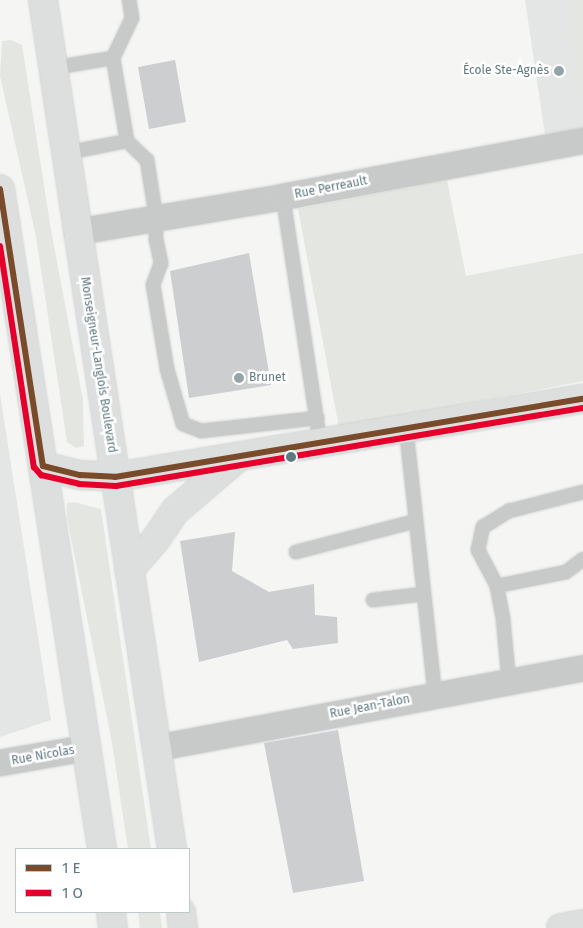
<!DOCTYPE html>
<html>
<head>
<meta charset="utf-8">
<style>
	body { margin:0 }
	#map { position:relative; width:583px; height:928px; overflow:hidden; background:#f5f5f4; font-family:"Fira Sans",sans-serif }
	div>[style] { position:absolute }
	.built>* { inset:0; background:#e4e6e5 }
	.green>* { inset:0; background:#e4e7e1 }
	.building>* { inset:0; background:#cccecf }
	.roads { filter:drop-shadow(0 0 1px #d1d2d2) drop-shadow(0 0 1px #d1d2d2) }
	.lane>* { height:14px; margin:-7px; padding:0 7px; transform-origin:7px; border-radius:7px; background:#c8caca }
	.street>* { height:26px; margin:-13px; padding:0 13px; transform-origin:13px; border-radius:13px; background:#c8caca }
	.secondary>* { height:28px; margin:-14px; padding:0 14px; transform-origin:14px; border-radius:14px; background:#dddfdf }
	.highway>* { height:28px; margin:-14px; padding:0 14px; transform-origin:14px; border-radius:14px; background:#dddfdf }
	.bus-1>* { height:6px; margin:-3px; padding:0 3px; transform-origin:3px; border-radius:3px; background:#7a4b2a }
	.bus-2>* { height:6px; margin:-3px; padding:0 3px; transform-origin:3px; border-radius:3px; background:#e4002b }
	.dots>* { width:14px; height:14px; translate:-50% -50%; box-sizing:border-box; border:2px solid #fff; border-radius:50% }
	span { translate:-50% -50%; white-space:nowrap; text-align:center; line-height:1.15; -webkit-text-stroke:5px #fff; paint-order:stroke }
	.poi-label { font-size:12px; color:#60787f }
	.right { translate:-100% -50%; text-align:right }
	.left { translate:0 -50%; text-align:left }
	.street-label { font-size:12px; color:#60787f }
	.legend { position:absolute; left:15px; top:848px; width:175px; height:65px; box-sizing:border-box; background:#fff; border:1px solid #bfc9cc; margin:0; padding:6px 9px; list-style:none; font-size:15px; color:#60787f }
	.legend li { display:flex; align-items:center; gap:10px; height:25px }
	.legend b { width:25px; border:1px solid #bfc9cc }
</style>
</head>
<body>
<div id="map">
	<div class="built">
		<i style="clip-path:polygon(525px 0,583px 0,583px 141px,547px 148px)"></i>
		<i style="clip-path:polygon(0 394px,51px 720px,0 737px)"></i>
	</div>
	<div class="green">
		<i style="clip-path:polygon(566px 0,583px 0,583px 105px)"></i>
		<i style="clip-path:polygon(11px 40px,22px 45px,51px 230px,83px 400px,84px 446px,76px 448px,67px 442px,36px 237px,0 76px,2px 41px)"></i>
		<i style="clip-path:polygon(447px 180px,466px 276px,583px 253px,583px 381px,339px 428px,298px 209px)"></i>
		<i style="clip-path:polygon(74px 502px,101px 509px,151px 849px,128px 849px,112px 743px,67px 518px,67px 503px)"></i>
		<i style="clip-path:polygon(138px 912px,160px 912px,162px 928px,140px 928px)"></i>
	</div>
	<div class="building">
		<i style="clip-path:polygon(175px 60px,186px 122px,149px 129px,138px 67px)"></i>
		<i style="clip-path:polygon(249px 253px,271px 385px,189px 398px,170px 271px)"></i>
		<i style="clip-path:polygon(235px 532px,232px 571px,269px 592px,314px 584px,315px 615px,337px 617px,338px 643px,293px 649px,287px 640px,199px 662px,180px 541px)"></i>
		<i style="clip-path:polygon(338px 730px,364px 881px,293px 893px,264px 743px)"></i>
	</div>
	<div class="roads">
		<div class="lane">
			<i style="left:113px;top:58px;width:44px;rotate:-64.6deg"></i>
			<i style="left:132px;top:18px;width:18px;rotate:-99deg"></i>
			<i style="left:53px;top:68px;width:61px;rotate:-9.5deg"></i>
			<i style="left:113px;top:58px;width:84px;rotate:80.4deg"></i>
			<i style="left:127px;top:141px;width:63px;rotate:169deg"></i>
			<i style="left:127px;top:141px;width:28px;rotate:44deg"></i>
			<i style="left:147px;top:160px;width:58px;rotate:81deg"></i>
			<i style="left:156px;top:217px;width:22px;rotate:90deg"></i>
			<i style="left:156px;top:239px;width:25px;rotate:78deg"></i>
			<i style="left:161px;top:263px;width:23px;rotate:110deg"></i>
			<i style="left:153px;top:285px;width:85px;rotate:80.5deg"></i>
			<i style="left:167px;top:369px;width:57px;rotate:73.8deg"></i>
			<i style="left:183px;top:424px;width:19px;rotate:21deg"></i>
			<i style="left:201px;top:431px;width:117px;rotate:-6.4deg"></i>
			<i style="left:283px;top:197px;width:249px;rotate:81.4deg"></i>
			<i style="left:406px;top:428px;width:269px;rotate:83.8deg"></i>
			<i style="left:296px;top:552px;width:124px;rotate:-14.5deg"></i>
			<i style="left:497px;top:586px;width:70px;rotate:-11.5deg"></i>
			<i style="left:566px;top:572px;width:21px;rotate:-37deg"></i>
			<i style="left:373px;top:600px;width:51px;rotate:-6.7deg"></i>
			<i style="left:509px;top:682px;width:64px;rotate:-95.4deg"></i>
			<i style="left:503px;top:618px;width:33px;rotate:-101deg"></i>
			<i style="left:497px;top:586px;width:41px;rotate:-117.8deg"></i>
			<i style="left:478px;top:550px;width:24px;rotate:-78deg"></i>
			<i style="left:483px;top:527px;width:31px;rotate:-32deg"></i>
			<i style="left:509px;top:511px;width:76px;rotate:-14.4deg"></i>
		</div>
		<div class="street">
			<i style="left:77px;top:232px;width:209px;rotate:-9.6deg"></i>
			<i style="left:283px;top:197px;width:305px;rotate:-10.6deg"></i>
			<i style="left:157px;top:748px;width:433px;rotate:-10.6deg"></i>
			<i style="left:0;top:763px;width:88px;rotate:-9.8deg"></i>
		</div>
		<div class="secondary">
			<i style="left:43px;top:466px;width:38px;rotate:14deg"></i>
			<i style="left:80px;top:475px;width:35px;rotate:3deg"></i>
			<i style="left:115px;top:477px;width:474px;rotate:-9.5deg"></i>
			<i style="left:129px;top:570px;width:41px;rotate:-48.9deg"></i>
			<i style="left:156px;top:539px;width:34px;rotate:-56deg"></i>
			<i style="left:175px;top:511px;width:82px;rotate:-40.5deg"></i>
			<i style="left:561px;top:928px;width:22px;rotate:-10deg"></i>
		</div>
		<div class="highway">
			<i style="left:43px;top:0;width:859px;rotate:81.36deg"></i>
			<i style="left:0;top:189px;width:668px;rotate:81.21deg"></i>
			<i style="left:111px;top:912px;width:16px;rotate:83deg"></i>
			<i style="left:181px;top:912px;width:16px;rotate:83deg"></i>
		</div>
	</div>
	<div class="bus-1">
		<i style="left:0;top:189px;width:280px;rotate:81.2deg"></i>
		<i style="left:43px;top:466px;width:38px;rotate:14deg"></i>
		<i style="left:80px;top:475px;width:35px;rotate:3deg"></i>
		<i style="left:115px;top:477px;width:474px;rotate:-9.5deg"></i>
	</div>
	<div class="bus-2">
		<i style="left:0;top:246px;width:224px;rotate:81.3deg"></i>
		<i style="left:34px;top:467px;width:11px;rotate:49deg"></i>
		<i style="left:41px;top:475px;width:39px;rotate:13deg"></i>
		<i style="left:79px;top:484px;width:37px;rotate:3deg"></i>
		<i style="left:116px;top:486px;width:473px;rotate:-9.5deg"></i>
	</div>
	<div class="dots">
		<i style="left:559px;top:71px;background:#94a4a8"></i>
		<i style="left:239px;top:378px;background:#94a4a8"></i>
		<i style="left:291px;top:457px;background:#60787f"></i>
	</div>
	<div class="poi-label">
		<span class="right" style="left:549px;top:71px">École Ste-Agnès</span>
		<span class="left" style="left:249px;top:378px">Brunet</span>
	</div>
	<div class="street-label">
		<span style="left:331px;top:188px;rotate:-11deg">Rue Perreault</span>
		<span style="left:98px;top:365px;rotate:81deg">Monseigneur-Langlois Boulevard</span>
		<span style="left:370px;top:707px;rotate:-11deg">Rue Jean-Talon</span>
		<span style="left:43px;top:756px;rotate:-10deg">Rue Nicolas</span>
	</div>
	<ul class="legend">
	<li><b style="height:6px;background:#7a4b2a"></b>1 E</li>
	<li><b style="height:6px;background:#e4002b"></b>1 O</li>
	</ul>
</div>
</body>
</html>
